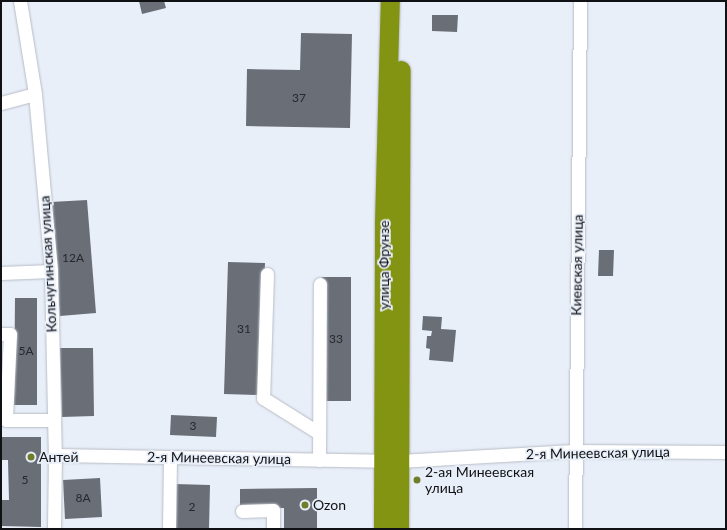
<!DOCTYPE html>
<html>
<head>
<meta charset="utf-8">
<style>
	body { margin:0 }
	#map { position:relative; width:727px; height:530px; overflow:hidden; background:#e9eff9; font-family:Lato,sans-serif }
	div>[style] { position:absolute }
	.building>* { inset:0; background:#696e77 }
	.roads { filter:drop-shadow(0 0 1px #b7bcc6) drop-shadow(0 0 1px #b7bcc6) }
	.minor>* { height:13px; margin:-6.5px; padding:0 6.5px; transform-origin:6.5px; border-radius:6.5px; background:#fff }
	.highway>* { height:19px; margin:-9.5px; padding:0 9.5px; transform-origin:9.5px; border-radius:9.5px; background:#839413 }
	.dots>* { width:11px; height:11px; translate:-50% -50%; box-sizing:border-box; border:2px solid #e9eff9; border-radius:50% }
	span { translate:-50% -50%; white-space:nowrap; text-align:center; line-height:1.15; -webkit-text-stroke:3.5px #e9eff9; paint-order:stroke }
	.number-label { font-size:12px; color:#26282d }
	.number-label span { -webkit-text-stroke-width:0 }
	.street-label { font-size:14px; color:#0f1114 }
	.poi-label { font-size:14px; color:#0f1114 }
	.left { translate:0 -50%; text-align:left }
	.frame { position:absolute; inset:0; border:2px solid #0f1114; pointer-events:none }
</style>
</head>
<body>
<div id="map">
	<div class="building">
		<i style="clip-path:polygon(139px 1px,164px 1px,166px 8px,142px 14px)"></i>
		<i style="clip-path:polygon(432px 15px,458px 15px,457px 32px,432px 31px)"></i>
		<i style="clip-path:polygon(301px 33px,352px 34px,350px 128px,246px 126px,247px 69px,300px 70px)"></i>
		<i style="clip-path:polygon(87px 200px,96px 313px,60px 316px,51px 202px)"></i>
		<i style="clip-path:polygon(599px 250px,614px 250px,613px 276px,598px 276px)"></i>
		<i style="clip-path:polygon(228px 262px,265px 263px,260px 395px,224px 394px)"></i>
		<i style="clip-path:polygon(322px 277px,351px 277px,351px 401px,322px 401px)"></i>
		<i style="clip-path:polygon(15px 298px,37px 298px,37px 405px,14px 405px)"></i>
		<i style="clip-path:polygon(423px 316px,442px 317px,441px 329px,456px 330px,453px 362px,429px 360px,430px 349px,426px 348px,427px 336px,431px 336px,432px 331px,422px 330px)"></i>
		<i style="clip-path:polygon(60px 348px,93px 348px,94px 416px,62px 417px)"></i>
		<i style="clip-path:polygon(171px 415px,217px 417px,216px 437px,170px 435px)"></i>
		<i style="clip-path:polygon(1px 437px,41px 437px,41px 527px,1px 526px,1px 500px,9px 500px,8px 460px,1px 460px)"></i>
		<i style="clip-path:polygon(100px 478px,102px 517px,65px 519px,63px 480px)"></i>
		<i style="clip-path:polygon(175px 484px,210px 485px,209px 529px,174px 529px)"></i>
		<i style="clip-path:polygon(317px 488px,317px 529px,284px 529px,284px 508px,240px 509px,240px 489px)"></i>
	</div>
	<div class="roads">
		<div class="minor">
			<i style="left:20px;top:1px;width:94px;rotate:80.8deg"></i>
			<i style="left:35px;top:94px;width:178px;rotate:84.8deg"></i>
			<i style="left:51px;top:271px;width:184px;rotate:88.8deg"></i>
			<i style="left:55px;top:455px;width:74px;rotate:90.8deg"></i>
			<i style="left:1px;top:103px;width:35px;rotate:-15deg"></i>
			<i style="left:1px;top:273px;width:50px;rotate:-2.3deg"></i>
			<i style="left:267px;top:274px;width:124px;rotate:91.8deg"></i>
			<i style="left:263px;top:398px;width:66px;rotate:32deg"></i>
			<i style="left:1px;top:334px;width:9px"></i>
			<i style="left:10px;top:334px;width:86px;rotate:92.7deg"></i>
			<i style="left:6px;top:420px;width:48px"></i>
			<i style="left:55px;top:455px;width:328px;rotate:1deg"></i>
			<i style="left:319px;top:460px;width:176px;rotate:-89.7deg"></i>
			<i style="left:399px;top:461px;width:176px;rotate:-3.3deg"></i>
			<i style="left:575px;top:451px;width:151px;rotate:0.4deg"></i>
			<i style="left:242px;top:511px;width:31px;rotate:-2deg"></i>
			<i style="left:273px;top:510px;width:19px;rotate:90deg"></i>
			<i style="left:169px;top:529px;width:72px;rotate:-89.2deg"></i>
			<i style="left:575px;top:529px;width:528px;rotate:-89.46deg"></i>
		</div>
		<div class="highway">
			<i style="left:383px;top:529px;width:306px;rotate:-89.8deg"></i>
			<i style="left:384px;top:223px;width:222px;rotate:-88.5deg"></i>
			<i style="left:399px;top:529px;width:459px;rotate:-89.8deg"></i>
		</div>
	</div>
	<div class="dots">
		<i style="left:31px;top:457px;background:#707d2a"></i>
		<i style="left:417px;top:480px;background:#707d2a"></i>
		<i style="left:305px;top:505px;background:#707d2a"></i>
	</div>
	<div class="number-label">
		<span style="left:299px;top:98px">37</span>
		<span style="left:73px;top:258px">12А</span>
		<span style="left:244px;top:329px">31</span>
		<span style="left:336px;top:339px">33</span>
		<span style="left:26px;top:351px">5А</span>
		<span style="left:193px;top:426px">3</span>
		<span style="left:25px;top:480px">5</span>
		<span style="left:83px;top:498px">8А</span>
		<span style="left:192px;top:507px">2</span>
	</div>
	<div class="street-label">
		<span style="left:48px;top:264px;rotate:-93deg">Кольчугинская улица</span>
		<span style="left:384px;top:265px;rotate:-90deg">улица Фрунзе</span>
		<span style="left:577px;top:265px;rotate:-89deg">Киевская улица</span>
		<span style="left:598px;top:453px;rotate:-1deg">2-я Минеевская улица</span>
		<span style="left:219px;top:458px;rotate:1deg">2-я Минеевская улица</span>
	</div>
	<div class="poi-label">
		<span class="left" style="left:39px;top:457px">Антей</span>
		<span class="left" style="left:425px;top:480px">2-ая Минеевская<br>улица</span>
		<span class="left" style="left:313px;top:505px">Ozon</span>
	</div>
	<div class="frame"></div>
</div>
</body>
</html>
